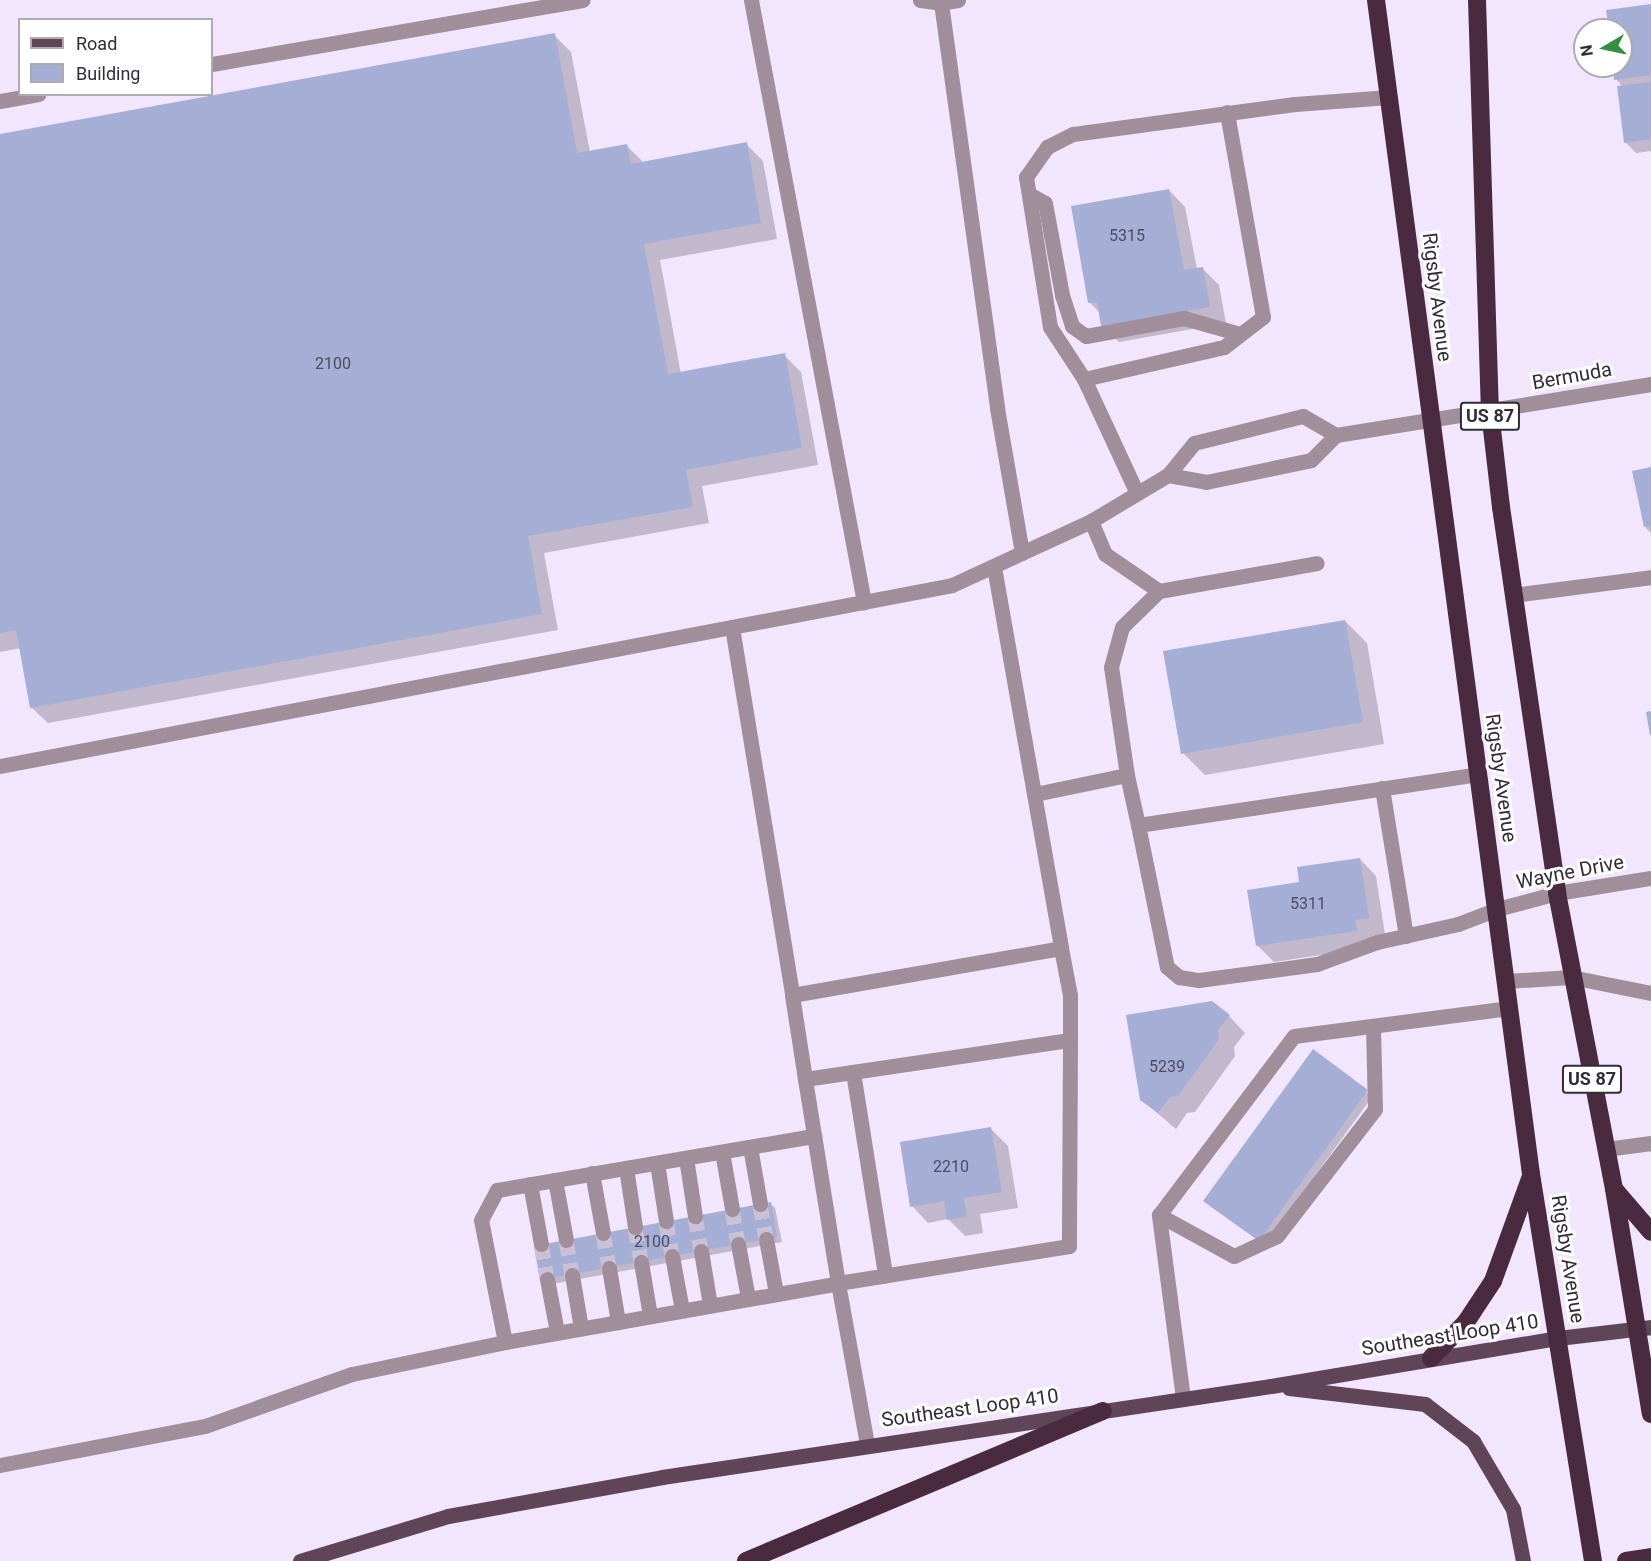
<!DOCTYPE html>
<html>
<head>
<meta charset="utf-8">
<style>
	body { margin:0 }
	#map { position:relative; width:1651px; height:1561px; overflow:hidden; background:#f2e6ff; font-family:Roboto,sans-serif }
	div>[style] { position:absolute }
	.shadow>* { inset:0; background:#0003 }
	.building>* { inset:0; background:#a5aed5 }
	.minor-tunnel>* { height:15px; margin-top:-7.5px; transform-origin:0; background:repeating-linear-gradient(90deg,#cbc1d7 0 15px,transparent 0 23px) }
	.minor>* { height:15px; margin:-7.5px; padding:0 7.5px; transform-origin:7.5px; border-radius:7.5px; background:#a08f9a }
	.major>* { height:15px; margin:-7.5px; padding:0 7.5px; transform-origin:7.5px; border-radius:7.5px; background:#604457 }
	.highway>* { height:18px; margin:-9px; padding:0 9px; transform-origin:9px; border-radius:9px; background:#492a3f }
	span { translate:-50% -50%; white-space:nowrap; text-align:center; line-height:1.15; -webkit-text-stroke:6px #fff; paint-order:stroke }
	.number-label { font-size:16px; color:#4e4c5e }
	.number-label span { -webkit-text-stroke-width:0 }
	.shield-label span { padding:2px 4px; background:#fff; border:2px solid; border-radius:4px; -webkit-text-stroke-width:0 }
	.shield-label { font-size:18px; color:#312c37; font-weight:700 }
	.street-label { font-size:20px; color:#312c37 }
	.legend { position:absolute; left:18px; top:18px; width:195px; height:78px; box-sizing:border-box; background:#fff; border:2px solid #adabaf; margin:0; padding:8px 10px; list-style:none; font-size:18px; color:#312c37 }
	.legend li { display:flex; align-items:center; gap:12px; height:30px }
	.legend b { width:30px; border:2px solid #adabaf }
	.north { position:absolute; left:1573px; top:18px; width:60px; height:60px; box-sizing:border-box; background:#fff; border:2px solid #adabaf; border-radius:50%; rotate:261deg; font-size:16px; font-weight:700; line-height:24px; text-align:center; color:#312c37 }
	.north::after { content:''; display:block; margin:auto; width:21px; height:27px; background:#338f41; clip-path:polygon(50% 0,100% 100%,50% 72%,0 100%) }
</style>
</head>
<body>
<div id="map">
	<div class="shadow">
		<i style="clip-path:polygon(1651px 6px,1651px 151px,1636px 153px,1625px 142px,1623px 87px,1616px 79px,1614px 66px,1621px 66px,1621px 30px,1610px 30px)"></i>
		<i style="clip-path:polygon(554px 35px,571px 52px,590px 152px,626px 145px,644px 163px,746px 144px,763px 161px,777px 239px,660px 260px,681px 374px,784px 355px,801px 372px,818px 465px,702px 486px,709px 523px,544px 553px,558px 630px,48px 723px,31px 707px,21px 648px,0 652px,0 136px)"></i>
		<i style="clip-path:polygon(1169px 190px,1185px 207px,1197px 269px,1202px 268px,1219px 285px,1226px 323px,1119px 342px,1102px 325px,1100px 313px,1090px 303px)"></i>
		<i style="clip-path:polygon(1651px 469px,1651px 533px,1645px 527px)"></i>
		<i style="clip-path:polygon(1345px 621px,1367px 643px,1384px 744px,1205px 775px,1183px 753px)"></i>
		<i style="clip-path:polygon(1360px 859px,1376px 876px,1385px 935px,1373px 947px,1274px 962px,1257px 945px)"></i>
		<i style="clip-path:polygon(1229px 1016px,1245px 1033px,1234px 1047px,1235px 1056px,1195px 1112px,1187px 1113px,1176px 1129px,1141px 1099px)"></i>
		<i style="clip-path:polygon(1313px 1051px,1372px 1097px,1265px 1245px,1210px 1206px)"></i>
		<i style="clip-path:polygon(991px 1129px,1008px 1146px,1018px 1208px,980px 1214px,983px 1233px,965px 1236px,948px 1219px,928px 1223px,912px 1206px)"></i>
		<i style="clip-path:polygon(770px 1203px,775px 1208px,782px 1242px,547px 1285px,542px 1280px)"></i>
	</div>
	<div class="building">
		<i style="clip-path:polygon(1651px 4px,1651px 75px,1614px 80px,1613px 66px,1621px 66px,1621px 30px,1609px 30px,1606px 10px)"></i>
		<i style="clip-path:polygon(555px 33px,577px 153px,627px 144px,631px 164px,747px 142px,761px 223px,644px 244px,668px 374px,785px 353px,802px 448px,686px 470px,693px 507px,528px 536px,542px 614px,30px 708px,16px 630px,0 633px,0 134px)"></i>
		<i style="clip-path:polygon(1651px 82px,1651px 139px,1624px 143px,1617px 86px)"></i>
		<i style="clip-path:polygon(1169px 189px,1184px 270px,1203px 267px,1210px 307px,1101px 326px,1097px 302px,1088px 303px,1071px 206px)"></i>
		<i style="clip-path:polygon(1651px 467px,1651px 526px,1644px 527px,1632px 471px)"></i>
		<i style="clip-path:polygon(1345px 620px,1363px 722px,1181px 754px,1163px 651px)"></i>
		<i style="clip-path:polygon(1651px 711px,1651px 735px,1650px 735px,1646px 712px)"></i>
		<i style="clip-path:polygon(1360px 858px,1369px 918px,1355px 920px,1357px 931px,1256px 946px,1247px 890px,1299px 882px,1297px 867px)"></i>
		<i style="clip-path:polygon(1212px 1001px,1230px 1015px,1218px 1030px,1219px 1039px,1178px 1096px,1170px 1097px,1158px 1113px,1140px 1100px,1126px 1015px)"></i>
		<i style="clip-path:polygon(1313px 1049px,1368px 1090px,1259px 1241px,1203px 1201px)"></i>
		<i style="clip-path:polygon(991px 1127px,1002px 1192px,964px 1198px,967px 1217px,947px 1220px,944px 1201px,910px 1207px,900px 1142px)"></i>
		<i style="clip-path:polygon(771px 1202px,777px 1237px,540px 1280px,534px 1246px)"></i>
	</div>
	<div class="minor-tunnel">
		<i style="left:760px;top:1204px;width:36px;rotate:80deg"></i>
		<i style="left:732px;top:1209px;width:36px;rotate:80deg"></i>
		<i style="left:695px;top:1216px;width:36px;rotate:80deg"></i>
		<i style="left:666px;top:1221px;width:36px;rotate:80deg"></i>
		<i style="left:635px;top:1227px;width:36px;rotate:80deg"></i>
		<i style="left:603px;top:1233px;width:36px;rotate:80deg"></i>
		<i style="left:566px;top:1240px;width:36px;rotate:80deg"></i>
		<i style="left:541px;top:1244px;width:36px;rotate:80deg"></i>
	</div>
	<div class="minor">
		<i style="left:751px;top:0;width:613px;rotate:79.37deg"></i>
		<i style="left:920px;top:0;width:21px;rotate:8deg"></i>
		<i style="left:958px;top:0;width:17px;rotate:170deg"></i>
		<i style="left:941px;top:3px;width:409px;rotate:82.1deg"></i>
		<i style="left:997px;top:408px;width:147px;rotate:80.2deg"></i>
		<i style="left:212px;top:64px;width:376px;rotate:-9.8deg"></i>
		<i style="left:0;top:101px;width:39px;rotate:-10deg"></i>
		<i style="left:1029px;top:194px;width:18px;rotate:29deg"></i>
		<i style="left:1045px;top:203px;width:94px;rotate:79.5deg"></i>
		<i style="left:1062px;top:295px;width:33px;rotate:72deg"></i>
		<i style="left:1072px;top:326px;width:17px;rotate:36deg"></i>
		<i style="left:1086px;top:336px;width:100px;rotate:-10.4deg"></i>
		<i style="left:1184px;top:318px;width:58px;rotate:15.9deg"></i>
		<i style="left:1084px;top:379px;width:144px;rotate:-12.9deg"></i>
		<i style="left:1224px;top:347px;width:49px;rotate:-37.6deg"></i>
		<i style="left:1263px;top:317px;width:208px;rotate:-100deg"></i>
		<i style="left:1168px;top:475px;width:39px;rotate:10deg"></i>
		<i style="left:1206px;top:482px;width:107px;rotate:-11.8deg"></i>
		<i style="left:1311px;top:460px;width:35px;rotate:-45deg"></i>
		<i style="left:1336px;top:435px;width:319px;rotate:-9.2deg"></i>
		<i style="left:1136px;top:491px;width:123px;rotate:-114.9deg"></i>
		<i style="left:1084px;top:379px;width:62px;rotate:-123.2deg"></i>
		<i style="left:1050px;top:327px;width:152px;rotate:-99.1deg"></i>
		<i style="left:1026px;top:177px;width:37px;rotate:-55deg"></i>
		<i style="left:1047px;top:147px;width:29px;rotate:-27deg"></i>
		<i style="left:1073px;top:134px;width:224px;rotate:-7.7deg"></i>
		<i style="left:1295px;top:104px;width:94px;rotate:-4.3deg"></i>
		<i style="left:1091px;top:521px;width:36px;rotate:67deg"></i>
		<i style="left:1105px;top:554px;width:65px;rotate:34.4deg"></i>
		<i style="left:994px;top:567px;width:387px;rotate:80deg"></i>
		<i style="left:1513px;top:595px;width:139px;rotate:-7.4deg"></i>
		<i style="left:732px;top:627px;width:373px;rotate:80.7deg"></i>
		<i style="left:0;top:766px;width:969px;rotate:-10.76deg"></i>
		<i style="left:952px;top:585px;width:153px;rotate:-24.7deg"></i>
		<i style="left:1091px;top:521px;width:90px;rotate:-30.9deg"></i>
		<i style="left:1168px;top:475px;width:41px;rotate:-50.9deg"></i>
		<i style="left:1194px;top:443px;width:112px;rotate:-13.9deg"></i>
		<i style="left:1303px;top:416px;width:38px;rotate:30deg"></i>
		<i style="left:1127px;top:775px;width:109px;rotate:-98.4deg"></i>
		<i style="left:1111px;top:667px;width:41px;rotate:-74.6deg"></i>
		<i style="left:1122px;top:627px;width:52px;rotate:-44.2deg"></i>
		<i style="left:1159px;top:591px;width:160px;rotate:-10deg"></i>
		<i style="left:1382px;top:788px;width:150px;rotate:80.8deg"></i>
		<i style="left:1035px;top:794px;width:94px;rotate:-11.7deg"></i>
		<i style="left:1127px;top:775px;width:51px;rotate:77.6deg"></i>
		<i style="left:1138px;top:825px;width:344px;rotate:-8.5deg"></i>
		<i style="left:1138px;top:825px;width:145px;rotate:78.5deg"></i>
		<i style="left:1167px;top:967px;width:16px;rotate:40deg"></i>
		<i style="left:1179px;top:977px;width:20px;rotate:9deg"></i>
		<i style="left:1199px;top:980px;width:119px;rotate:-7.7deg"></i>
		<i style="left:1317px;top:964px;width:64px;rotate:-20.1deg"></i>
		<i style="left:1377px;top:942px;width:83px;rotate:-12.5deg"></i>
		<i style="left:1458px;top:924px;width:42px;rotate:-21deg"></i>
		<i style="left:1497px;top:909px;width:62px;rotate:-14.9deg"></i>
		<i style="left:1557px;top:893px;width:95px;rotate:-9.1deg"></i>
		<i style="left:1506px;top:981px;width:65px;rotate:-3.5deg"></i>
		<i style="left:1571px;top:977px;width:82px;rotate:11.3deg"></i>
		<i style="left:1070px;top:1040px;width:206px;rotate:90.3deg"></i>
		<i style="left:1069px;top:1246px;width:234px;rotate:170.9deg"></i>
		<i style="left:838px;top:1283px;width:207px;rotate:-99.2deg"></i>
		<i style="left:805px;top:1079px;width:268px;rotate:-8.4deg"></i>
		<i style="left:853px;top:1072px;width:206px;rotate:81deg"></i>
		<i style="left:805px;top:1079px;width:85px;rotate:-98.8deg"></i>
		<i style="left:792px;top:995px;width:273px;rotate:-9.9deg"></i>
		<i style="left:1061px;top:948px;width:48px;rotate:79.2deg"></i>
		<i style="left:1070px;top:995px;width:45px;rotate:90deg"></i>
		<i style="left:750px;top:1147px;width:58px;rotate:80deg"></i>
		<i style="left:1606px;top:1149px;width:45px;rotate:-7.6deg"></i>
		<i style="left:722px;top:1152px;width:58px;rotate:80deg"></i>
		<i style="left:686px;top:1158px;width:59px;rotate:81.2deg"></i>
		<i style="left:657px;top:1163px;width:59px;rotate:81.2deg"></i>
		<i style="left:626px;top:1168px;width:60px;rotate:81.3deg"></i>
		<i style="left:592px;top:1173px;width:61px;rotate:79.6deg"></i>
		<i style="left:555px;top:1180px;width:61px;rotate:79.6deg"></i>
		<i style="left:530px;top:1184px;width:61px;rotate:79.6deg"></i>
		<i style="left:1159px;top:1215px;width:85px;rotate:28.7deg"></i>
		<i style="left:1234px;top:1256px;width:47px;rotate:-24.9deg"></i>
		<i style="left:1277px;top:1236px;width:160px;rotate:-52.3deg"></i>
		<i style="left:1375px;top:1109px;width:83px;rotate:-91.4deg"></i>
		<i style="left:766px;top:1239px;width:55px;rotate:79.5deg"></i>
		<i style="left:738px;top:1244px;width:55px;rotate:79.5deg"></i>
		<i style="left:701px;top:1251px;width:55px;rotate:80.5deg"></i>
		<i style="left:672px;top:1256px;width:55px;rotate:79.5deg"></i>
		<i style="left:641px;top:1262px;width:55px;rotate:80.5deg"></i>
		<i style="left:609px;top:1268px;width:55px;rotate:80.5deg"></i>
		<i style="left:572px;top:1275px;width:54px;rotate:80.4deg"></i>
		<i style="left:547px;top:1279px;width:54px;rotate:79.3deg"></i>
		<i style="left:505px;top:1342px;width:124px;rotate:-101.1deg"></i>
		<i style="left:481px;top:1220px;width:34px;rotate:-62deg"></i>
		<i style="left:497px;top:1190px;width:322px;rotate:-9.7deg"></i>
		<i style="left:1183px;top:1398px;width:185px;rotate:-97.5deg"></i>
		<i style="left:1159px;top:1215px;width:224px;rotate:-53deg"></i>
		<i style="left:1294px;top:1036px;width:217px;rotate:-7.4deg"></i>
		<i style="left:0;top:1465px;width:209px;rotate:-10.8deg"></i>
		<i style="left:205px;top:1426px;width:156px;rotate:-19.5deg"></i>
		<i style="left:352px;top:1374px;width:156px;rotate:-11.8deg"></i>
		<i style="left:505px;top:1342px;width:338px;rotate:-10deg"></i>
		<i style="left:838px;top:1283px;width:164px;rotate:79.8deg"></i>
	</div>
	<div class="major">
		<i style="left:1289px;top:1388px;width:137px;rotate:6.7deg"></i>
		<i style="left:1425px;top:1404px;width:61px;rotate:37.6deg"></i>
		<i style="left:1473px;top:1441px;width:79px;rotate:59.5deg"></i>
		<i style="left:1513px;top:1509px;width:53px;rotate:79.1deg"></i>
		<i style="left:300px;top:1561px;width:155px;rotate:-16.9deg"></i>
		<i style="left:448px;top:1516px;width:218px;rotate:-10.3deg"></i>
		<i style="left:662px;top:1477px;width:616px;rotate:-8.5deg"></i>
		<i style="left:1271px;top:1386px;width:291px;rotate:-9.5deg"></i>
		<i style="left:1558px;top:1338px;width:94px;rotate:-6.7deg"></i>
	</div>
	<div class="highway">
		<i style="left:1376px;top:0;width:1184px;rotate:82.48deg"></i>
		<i style="left:1531px;top:1174px;width:392px;rotate:80.9deg"></i>
		<i style="left:1477px;top:0;width:412px;rotate:88.2deg"></i>
		<i style="left:1490px;top:412px;width:96px;rotate:83.4deg"></i>
		<i style="left:1501px;top:507px;width:390px;rotate:81.7deg"></i>
		<i style="left:1557px;top:893px;width:301px;rotate:79.1deg"></i>
		<i style="left:1614px;top:1189px;width:228px;rotate:80.7deg"></i>
		<i style="left:1615px;top:1190px;width:55px;rotate:49.4deg"></i>
		<i style="left:1431px;top:1358px;width:50px;rotate:-45.8deg"></i>
		<i style="left:1466px;top:1322px;width:49px;rotate:-56.6deg"></i>
		<i style="left:1493px;top:1281px;width:109px;rotate:-70.1deg"></i>
		<i style="left:746px;top:1561px;width:387px;rotate:-22.8deg"></i>
		<i style="left:1626px;top:1561px;width:25px;rotate:-9deg"></i>
	</div>
	<div class="number-label">
		<span style="left:1127px;top:236px">5315</span>
		<span style="left:333px;top:364px">2100</span>
		<span style="left:1308px;top:904px">5311</span>
		<span style="left:1167px;top:1067px">5239</span>
		<span style="left:951px;top:1167px">2210</span>
		<span style="left:652px;top:1242px">2100</span>
	</div>
	<div class="shield-label">
		<span style="left:1490px;top:416px">US 87</span>
		<span style="left:1592px;top:1079px">US 87</span>
	</div>
	<div class="street-label">
		<span style="left:1437px;top:297px;rotate:83deg">Rigsby Avenue</span>
		<span style="left:1572px;top:376px;rotate:-10deg">Bermuda</span>
		<span style="left:1501px;top:778px;rotate:82deg">Rigsby Avenue</span>
		<span style="left:1570px;top:872px;rotate:-11deg">Wayne Drive</span>
		<span style="left:1568px;top:1259px;rotate:81deg">Rigsby Avenue</span>
		<span style="left:1450px;top:1335px;rotate:-9deg">Southeast Loop 410</span>
		<span style="left:970px;top:1408px;rotate:-8deg">Southeast Loop 410</span>
	</div>
	<ul class="legend">
	<li><b style="height:8px;background:#604457"></b>Road</li>
	<li><b style="height:16px;background:#a5aed5"></b>Building</li>
	</ul>
	<div class="north">N</div>
</div>
</body>
</html>
